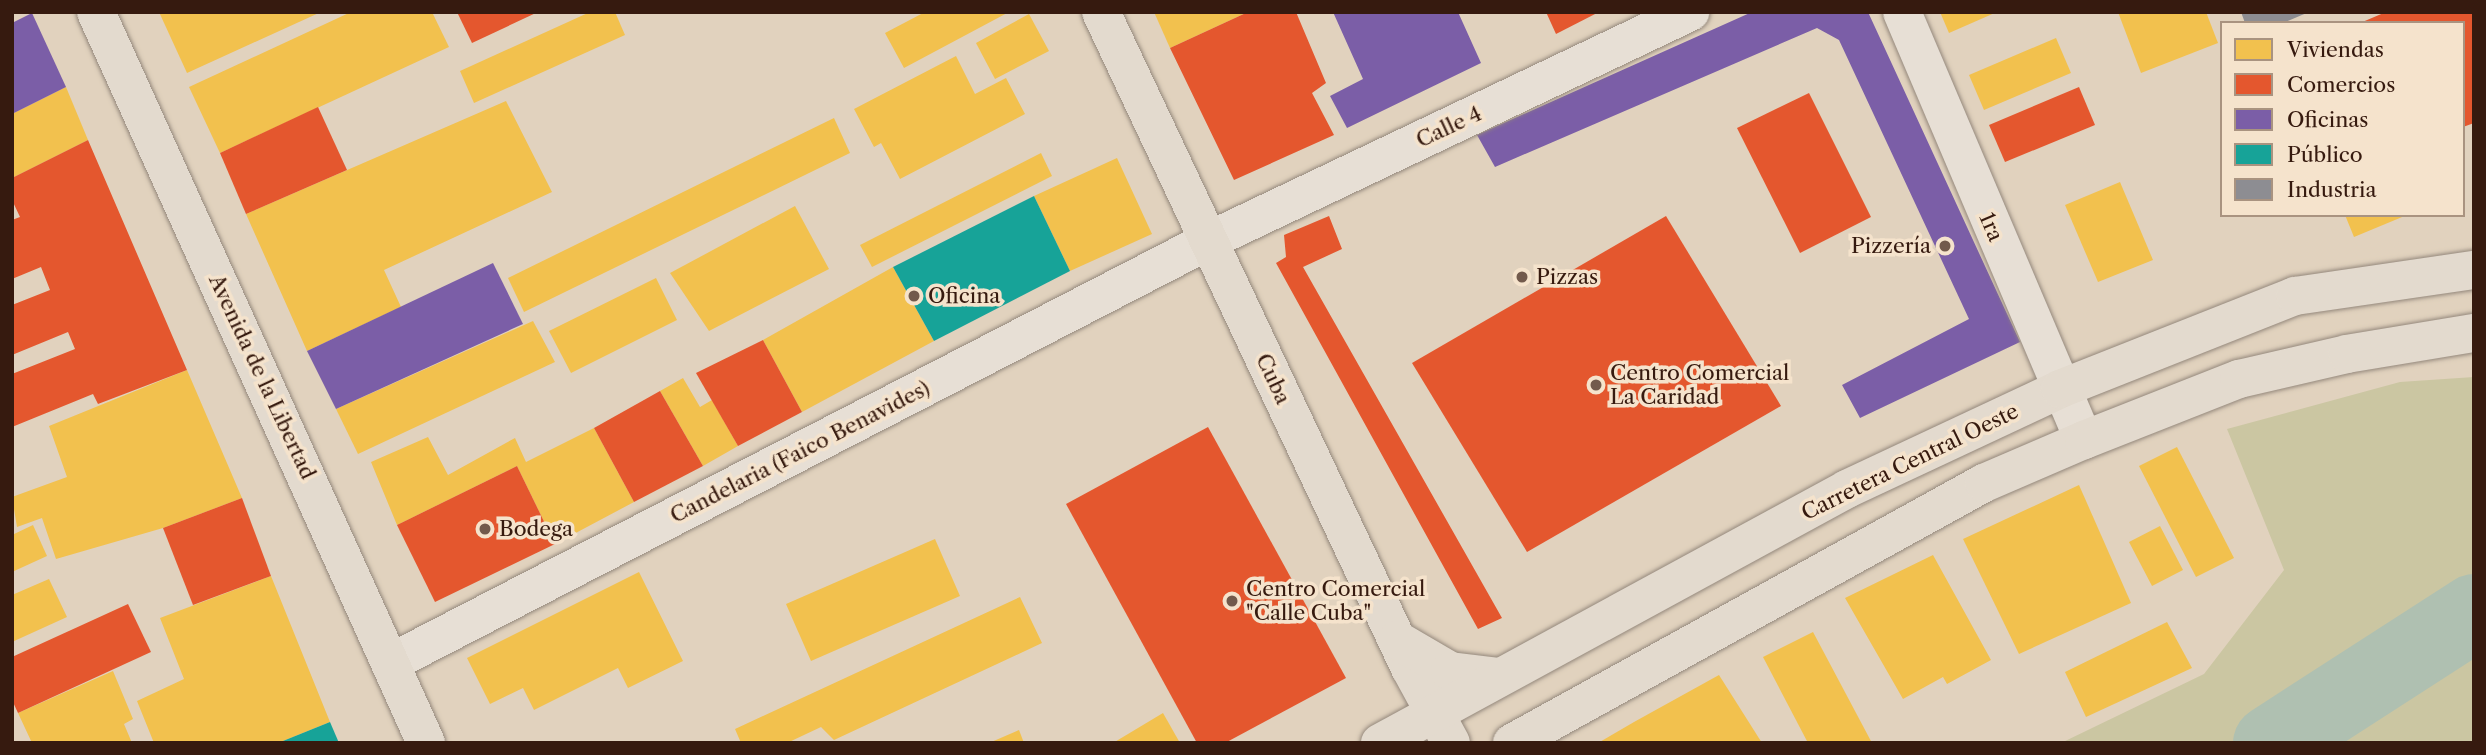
<!DOCTYPE html>
<html>
<head>
<meta charset="utf-8">
<style>
	body { margin:0 }
	#map { position:relative; width:2486px; height:755px; overflow:hidden; background:#e1d2be; font-family:"Libre Caslon Text",serif }
	div>[style] { position:absolute }
	.green>* { inset:0; background:#cbc6a2 }
	.homes>* { inset:0; background:#f2c14e }
	.shops>* { inset:0; background:#e4572e }
	.offices>* { inset:0; background:#7b5ea7 }
	.public>* { inset:0; background:#17a398 }
	.industry>* { inset:0; background:#8d8d92 }
	.river>* { height:77px; margin:-38.5px; padding:0 38.5px; transform-origin:38.5px; border-radius:38.5px; background:#afc0b1 }
	.roads { filter:drop-shadow(0 0 2px #94887c) drop-shadow(0 0 2px #94887c) }
	.minor>* { height:38px; margin:-19px; padding:0 19px; transform-origin:19px; border-radius:19px; background:#e7dfd5 }
	.major>* { height:38px; margin:-19px; padding:0 19px; transform-origin:19px; border-radius:19px; background:#e3dace }
	.dots>* { width:19px; height:19px; translate:-50% -50%; box-sizing:border-box; border:4px solid #f5e3cc; border-radius:50% }
	span { translate:-50% -50%; white-space:nowrap; text-align:center; line-height:1.15; -webkit-text-stroke:7px #f5e3cc; paint-order:stroke }
	.street-label { font-size:21px; color:#361a0f }
	.poi-label { font-size:21px; color:#361a0f }
	.right { translate:-100% -50%; text-align:right }
	.left { translate:0 -50%; text-align:left }
	.frame { position:absolute; inset:0; border:14px solid #361a0f; pointer-events:none }
	.legend { position:absolute; left:2220px; top:21px; width:245px; height:196px; box-sizing:border-box; background:#f5e3cc; border:2px solid #a99380; margin:0; padding:9px 12px; list-style:none; font-size:21px; color:#361a0f }
	.legend li { display:flex; align-items:center; gap:14px; height:35px }
	.legend b { width:35px; border:2px solid #a99380 }
</style>
</head>
<body>
<div id="map">
	<div class="green">
		<i style="clip-path:polygon(2474px 377px,2474px 743px,2061px 743px,2204px 674px,2284px 570px,2227px 429px,2400px 382px)"></i>
	</div>
	<div class="homes">
		<i style="clip-path:polygon(159px 12px,321px 12px,187px 73px)"></i>
		<i style="clip-path:polygon(351px 12px,432px 12px,449px 47px,220px 153px,189px 87px)"></i>
		<i style="clip-path:polygon(590px 12px,615px 12px,625px 35px,474px 103px,460px 71px)"></i>
		<i style="clip-path:polygon(925px 12px,1009px 12px,904px 68px,885px 33px)"></i>
		<i style="clip-path:polygon(1154px 12px,1248px 12px,1170px 48px)"></i>
		<i style="clip-path:polygon(1940px 12px,1997px 12px,1949px 33px)"></i>
		<i style="clip-path:polygon(2118px 12px,2206px 12px,2218px 43px,2141px 73px)"></i>
		<i style="clip-path:polygon(1029px 14px,1049px 51px,995px 79px,976px 43px)"></i>
		<i style="clip-path:polygon(2056px 38px,2071px 73px,1984px 110px,1969px 75px)"></i>
		<i style="clip-path:polygon(956px 56px,975px 94px,1006px 78px,1025px 114px,900px 179px,881px 143px,874px 147px,854px 109px)"></i>
		<i style="clip-path:polygon(66px 87px,88px 140px,12px 178px,12px 114px)"></i>
		<i style="clip-path:polygon(506px 101px,552px 192px,384px 270px,401px 307px,307px 351px,246px 214px)"></i>
		<i style="clip-path:polygon(834px 118px,850px 153px,524px 312px,508px 278px)"></i>
		<i style="clip-path:polygon(1041px 153px,1052px 176px,872px 267px,860px 245px)"></i>
		<i style="clip-path:polygon(1117px 158px,1152px 234px,1070px 271px,1034px 196px)"></i>
		<i style="clip-path:polygon(2120px 182px,2153px 260px,2098px 282px,2065px 205px)"></i>
		<i style="clip-path:polygon(795px 206px,829px 269px,709px 331px,670px 273px)"></i>
		<i style="clip-path:polygon(2345px 215px,2407px 215px,2354px 237px)"></i>
		<i style="clip-path:polygon(893px 267px,934px 341px,802px 412px,763px 340px)"></i>
		<i style="clip-path:polygon(656px 278px,677px 320px,571px 373px,549px 331px)"></i>
		<i style="clip-path:polygon(533px 321px,555px 362px,358px 454px,336px 409px)"></i>
		<i style="clip-path:polygon(187px 370px,242px 498px,163px 528px,56px 559px,42px 518px,17px 527px,12px 497px,67px 477px,49px 426px)"></i>
		<i style="clip-path:polygon(683px 378px,700px 407px,712px 400px,738px 446px,703px 466px,660px 391px)"></i>
		<i style="clip-path:polygon(594px 428px,634px 502px,555px 544px,517px 466px,397px 525px,371px 462px,428px 437px,448px 475px,515px 438px,526px 462px)"></i>
		<i style="clip-path:polygon(2177px 447px,2234px 558px,2196px 577px,2139px 466px)"></i>
		<i style="clip-path:polygon(2079px 485px,2131px 603px,2019px 654px,1963px 539px)"></i>
		<i style="clip-path:polygon(33px 525px,47px 556px,12px 572px,12px 535px)"></i>
		<i style="clip-path:polygon(2160px 526px,2183px 570px,2152px 586px,2129px 542px)"></i>
		<i style="clip-path:polygon(935px 539px,960px 596px,811px 661px,786px 604px)"></i>
		<i style="clip-path:polygon(1933px 555px,1991px 660px,1947px 684px,1943px 677px,1903px 699px,1845px 598px)"></i>
		<i style="clip-path:polygon(639px 572px,683px 661px,628px 688px,618px 668px,534px 710px,523px 688px,490px 704px,467px 658px)"></i>
		<i style="clip-path:polygon(271px 576px,330px 722px,278px 743px,154px 743px,137px 701px,184px 679px,160px 618px)"></i>
		<i style="clip-path:polygon(49px 579px,67px 617px,12px 642px,12px 595px)"></i>
		<i style="clip-path:polygon(1020px 597px,1042px 643px,834px 740px,821px 727px,787px 743px,741px 743px,735px 729px)"></i>
		<i style="clip-path:polygon(2167px 622px,2192px 668px,2086px 717px,2065px 672px)"></i>
		<i style="clip-path:polygon(1813px 632px,1872px 743px,1808px 743px,1763px 657px)"></i>
		<i style="clip-path:polygon(113px 671px,133px 719px,124px 724px,132px 743px,32px 743px,18px 713px)"></i>
		<i style="clip-path:polygon(1719px 675px,1762px 743px,1598px 743px,1634px 722px)"></i>
		<i style="clip-path:polygon(1163px 713px,1180px 743px,1113px 743px)"></i>
		<i style="clip-path:polygon(1019px 730px,1024px 743px,989px 743px)"></i>
	</div>
	<div class="shops">
		<i style="clip-path:polygon(457px 12px,538px 12px,472px 43px)"></i>
		<i style="clip-path:polygon(1248px 12px,1296px 12px,1326px 83px,1312px 93px,1334px 135px,1234px 180px,1170px 48px)"></i>
		<i style="clip-path:polygon(1546px 12px,1599px 12px,1556px 34px)"></i>
		<i style="clip-path:polygon(2386px 12px,2474px 12px,2474px 123px,2463px 127px,2463px 23px,2360px 23px)"></i>
		<i style="clip-path:polygon(2079px 87px,2095px 125px,2005px 162px,1989px 125px)"></i>
		<i style="clip-path:polygon(1809px 93px,1871px 217px,1800px 253px,1737px 128px)"></i>
		<i style="clip-path:polygon(318px 107px,347px 170px,246px 214px,220px 153px)"></i>
		<i style="clip-path:polygon(88px 140px,187px 370px,98px 404px,93px 394px,12px 427px,12px 374px,75px 349px,68px 332px,12px 355px,12px 305px,50px 290px,41px 267px,12px 279px,12px 220px,20px 217px,12px 200px,12px 178px)"></i>
		<i style="clip-path:polygon(1329px 216px,1342px 249px,1303px 267px,1502px 618px,1478px 629px,1276px 263px,1286px 257px,1284px 235px)"></i>
		<i style="clip-path:polygon(1666px 216px,1781px 406px,1527px 552px,1412px 363px)"></i>
		<i style="clip-path:polygon(763px 340px,802px 412px,738px 446px,696px 373px)"></i>
		<i style="clip-path:polygon(660px 391px,703px 466px,634px 502px,594px 428px)"></i>
		<i style="clip-path:polygon(1208px 427px,1346px 678px,1225px 743px,1197px 743px,1066px 504px)"></i>
		<i style="clip-path:polygon(517px 466px,555px 544px,435px 602px,397px 525px)"></i>
		<i style="clip-path:polygon(242px 498px,271px 576px,193px 605px,163px 528px)"></i>
		<i style="clip-path:polygon(128px 604px,151px 652px,18px 713px,12px 700px,12px 657px)"></i>
	</div>
	<div class="offices">
		<i style="clip-path:polygon(1333px 12px,1458px 12px,1481px 63px,1347px 128px,1330px 96px,1363px 79px)"></i>
		<i style="clip-path:polygon(1752px 12px,1868px 12px,2020px 342px,1860px 418px,1842px 385px,1969px 319px,1839px 40px,1817px 28px,1495px 167px,1477px 135px)"></i>
		<i style="clip-path:polygon(32px 13px,66px 87px,12px 114px,12px 23px)"></i>
		<i style="clip-path:polygon(493px 263px,523px 324px,336px 409px,307px 351px)"></i>
	</div>
	<div class="public">
		<i style="clip-path:polygon(1034px 196px,1070px 271px,934px 341px,893px 267px)"></i>
		<i style="clip-path:polygon(330px 722px,339px 743px,278px 743px)"></i>
	</div>
	<div class="industry">
		<i style="clip-path:polygon(2241px 12px,2309px 12px,2283px 23px,2245px 23px)"></i>
	</div>
	<div class="river">
		<i style="left:2271px;top:743px;width:242px;rotate:-32.8deg"></i>
	</div>
	<div class="roads">
		<div class="minor">
			<i style="left:1902px;top:12px;width:465px;rotate:67deg"></i>
			<i style="left:392px;top:662px;width:918px;rotate:-27.29deg"></i>
			<i style="left:1208px;top:241px;width:534px;rotate:-25.41deg"></i>
		</div>
		<div class="major">
			<i style="left:96px;top:12px;width:802px;rotate:65.7deg"></i>
			<i style="left:1101px;top:12px;width:725px;rotate:64.78deg"></i>
			<i style="left:1410px;top:668px;width:85px;rotate:61.3deg"></i>
			<i style="left:1397px;top:640px;width:61px;rotate:30.3deg"></i>
			<i style="left:1450px;top:671px;width:48px;rotate:7.1deg"></i>
			<i style="left:1380px;top:743px;width:532px;rotate:-28.54deg"></i>
			<i style="left:1847px;top:489px;width:235px;rotate:-25.1deg"></i>
			<i style="left:2060px;top:389px;width:253px;rotate:-21.6deg"></i>
			<i style="left:2295px;top:296px;width:181px;rotate:-8.3deg"></i>
			<i style="left:1512px;top:743px;width:539px;rotate:-28.85deg"></i>
			<i style="left:1984px;top:483px;width:109px;rotate:-23.3deg"></i>
			<i style="left:2084px;top:440px;width:167px;rotate:-21.5deg"></i>
			<i style="left:2239px;top:379px;width:111px;rotate:-13deg"></i>
			<i style="left:2347px;top:354px;width:129px;rotate:-9.4deg"></i>
		</div>
	</div>
	<div class="dots">
		<i style="left:1945px;top:246px;background:#725a4c"></i>
		<i style="left:1522px;top:277px;background:#725a4c"></i>
		<i style="left:914px;top:296px;background:#725a4c"></i>
		<i style="left:1596px;top:385px;background:#725a4c"></i>
		<i style="left:485px;top:529px;background:#725a4c"></i>
		<i style="left:1232px;top:601px;background:#725a4c"></i>
	</div>
	<div class="street-label">
		<span style="left:1449px;top:127px;rotate:-25deg">Calle 4</span>
		<span style="left:1991px;top:227px;rotate:67deg">1ra</span>
		<span style="left:262px;top:377px;rotate:65deg">Avenida de la Libertad</span>
		<span style="left:1273px;top:379px;rotate:65deg">Cuba</span>
		<span style="left:800px;top:452px;rotate:-27deg">Candelaria (Faico Benavides)</span>
		<span style="left:1910px;top:462px;rotate:-26deg">Carretera Central Oeste</span>
	</div>
	<div class="poi-label">
		<span class="right" style="left:1931px;top:246px">Pizzería</span>
		<span class="left" style="left:1536px;top:277px">Pizzas</span>
		<span class="left" style="left:928px;top:296px">Oficina</span>
		<span class="left" style="left:1610px;top:385px">Centro Comercial<br>La Caridad</span>
		<span class="left" style="left:499px;top:529px">Bodega</span>
		<span class="left" style="left:1246px;top:601px">Centro Comercial<br>"Calle Cuba"</span>
	</div>
	<div class="frame"></div>
	<ul class="legend">
	<li><b style="height:19px;background:#f2c14e"></b>Viviendas</li>
	<li><b style="height:19px;background:#e4572e"></b>Comercios</li>
	<li><b style="height:19px;background:#7b5ea7"></b>Oficinas</li>
	<li><b style="height:19px;background:#17a398"></b>Público</li>
	<li><b style="height:19px;background:#8d8d92"></b>Industria</li>
	</ul>
</div>
</body>
</html>
